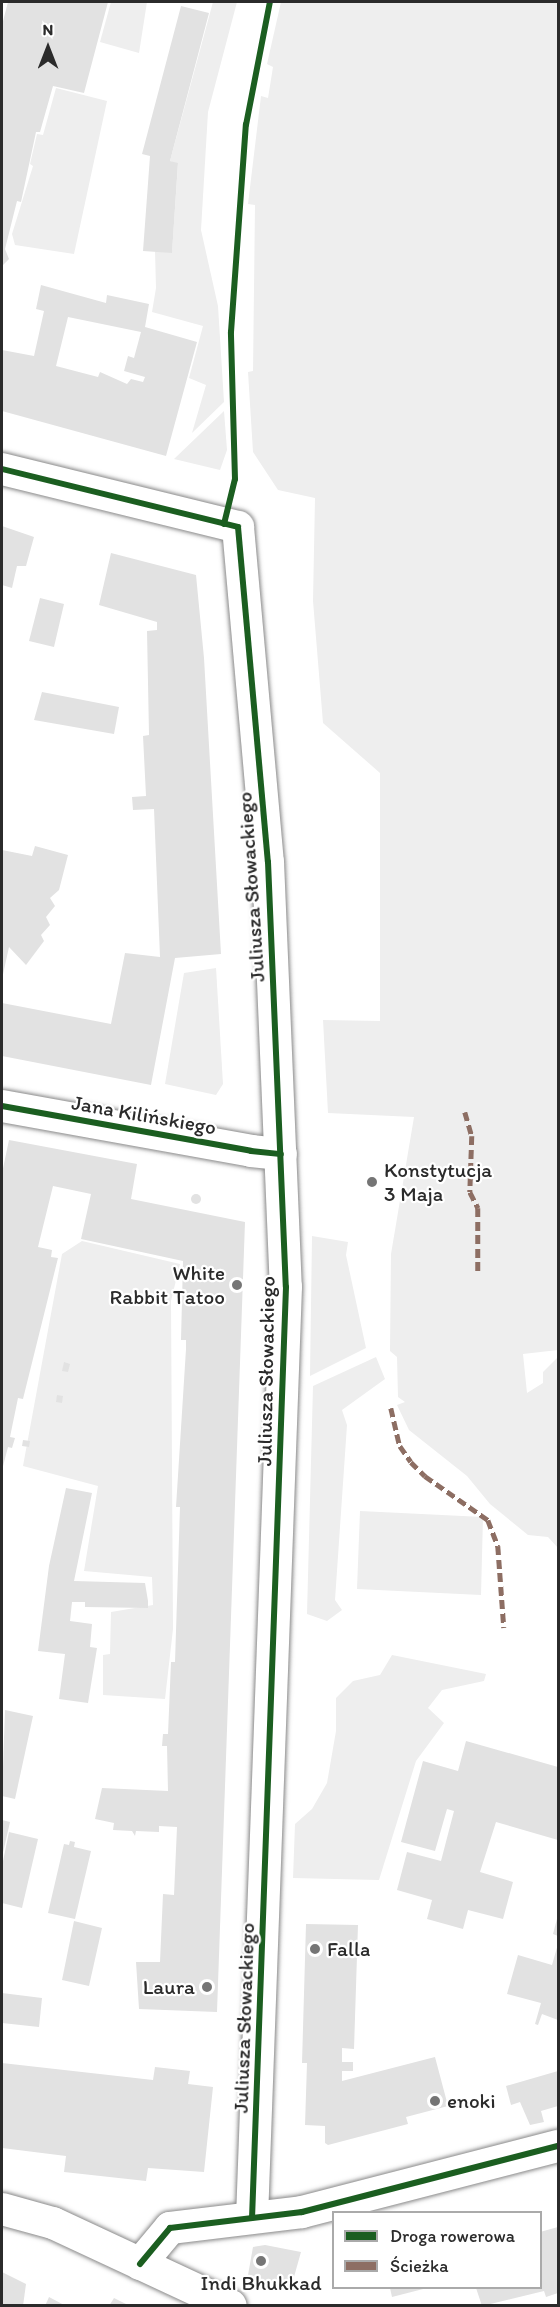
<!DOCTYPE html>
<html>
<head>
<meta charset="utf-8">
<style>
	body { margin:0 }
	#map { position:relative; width:560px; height:2307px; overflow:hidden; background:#fff; font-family:Itim,sans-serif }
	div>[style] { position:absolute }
	.green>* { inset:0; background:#eee }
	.building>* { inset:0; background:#e2e2e2 }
	.round { border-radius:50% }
	.roads { filter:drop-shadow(0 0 2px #8a8a8a) drop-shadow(0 0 2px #8a8a8a) }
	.minor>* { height:32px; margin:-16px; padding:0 16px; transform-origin:16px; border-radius:16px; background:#fff }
	.quiet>* { height:4.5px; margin-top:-2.25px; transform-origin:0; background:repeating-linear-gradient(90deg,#8d6e63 0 9px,transparent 0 13.5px) }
	.cycleway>* { height:6px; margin:-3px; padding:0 3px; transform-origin:3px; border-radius:3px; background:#1b5e20 }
	.dots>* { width:16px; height:16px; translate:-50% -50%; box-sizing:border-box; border:3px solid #fff; border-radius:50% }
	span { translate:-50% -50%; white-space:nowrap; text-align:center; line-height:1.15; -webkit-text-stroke:4.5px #fff; paint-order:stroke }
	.street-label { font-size:21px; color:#2b2b2b }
	.poi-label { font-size:21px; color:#2b2b2b }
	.left { translate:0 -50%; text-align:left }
	.right { translate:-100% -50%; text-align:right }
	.frame { position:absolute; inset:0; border:3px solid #2b2b2b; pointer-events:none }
	.legend { position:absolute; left:332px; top:2211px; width:210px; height:78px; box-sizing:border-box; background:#fff; border:2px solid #aaa; margin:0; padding:8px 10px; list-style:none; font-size:18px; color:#2b2b2b }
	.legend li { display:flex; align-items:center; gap:12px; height:30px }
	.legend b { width:30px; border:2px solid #aaa }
	.north { position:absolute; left:18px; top:18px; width:60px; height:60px; -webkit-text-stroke:4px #fff; paint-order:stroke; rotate:0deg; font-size:16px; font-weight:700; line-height:24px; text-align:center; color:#2b2b2b }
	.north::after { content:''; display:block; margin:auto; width:21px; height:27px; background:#2b2b2b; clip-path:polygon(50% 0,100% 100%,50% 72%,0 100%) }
</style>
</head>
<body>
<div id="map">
	<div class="green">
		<i style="clip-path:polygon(111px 2px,147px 2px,139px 53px,100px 42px)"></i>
		<i style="clip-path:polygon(213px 2px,237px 2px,208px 112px,201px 230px,218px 306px,224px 402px,192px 433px,206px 385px,189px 378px,203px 326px,152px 312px,156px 288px,155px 251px,172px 252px,178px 164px,170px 161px)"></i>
		<i style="clip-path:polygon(281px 2px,558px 2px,558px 1350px,523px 1354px,527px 1393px,543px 1383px,543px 1372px,558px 1357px,558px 1548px,548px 1537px,528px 1535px,490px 1504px,467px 1476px,409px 1430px,397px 1405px,405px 1402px,398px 1397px,397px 1357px,390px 1351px,391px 1254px,414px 1117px,328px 1113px,323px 1020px,380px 1021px,380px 773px,323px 723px,313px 601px,315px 498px,278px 490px,253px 452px,248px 372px,253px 371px,255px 205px,248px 204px,261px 96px,268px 98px,273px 67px,267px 64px)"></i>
		<i style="clip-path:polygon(56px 88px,107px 101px,74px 254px,15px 245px,12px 234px,33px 166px,30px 164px,37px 134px,43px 135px)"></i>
		<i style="clip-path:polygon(224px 411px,227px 450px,220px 470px,174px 459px)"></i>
		<i style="clip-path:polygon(216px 968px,223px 1084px,216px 1095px,165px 1084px,184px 973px)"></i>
		<i style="clip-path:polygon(312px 1236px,348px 1242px,346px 1255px,366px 1348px,310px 1376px)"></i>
		<i style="clip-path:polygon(82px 1241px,180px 1264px,171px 1301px,173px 1629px,165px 1699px,103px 1695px,103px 1655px,110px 1654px,111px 1612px,153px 1605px,152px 1577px,84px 1571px,98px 1486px,23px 1466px,62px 1254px)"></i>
		<i style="clip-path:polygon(376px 1357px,385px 1379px,342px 1410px,347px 1425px,335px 1600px,342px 1610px,327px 1621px,307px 1614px,313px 1386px)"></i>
		<i style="clip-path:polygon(360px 1511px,483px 1517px,481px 1595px,357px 1589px)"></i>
		<i style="clip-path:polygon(392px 1655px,486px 1674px,484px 1681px,442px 1690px,428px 1708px,444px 1723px,416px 1761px,379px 1880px,293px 1878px,295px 1824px,312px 1809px,327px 1783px,336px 1731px,336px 1698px,353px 1681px,380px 1675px)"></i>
	</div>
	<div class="building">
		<i style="clip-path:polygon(8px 2px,108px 2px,84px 93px,53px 86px,40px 132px,36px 132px,21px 202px,17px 201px,5px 249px,9px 259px,2px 266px,2px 25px)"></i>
		<i style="clip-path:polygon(181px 6px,209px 13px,170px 161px,178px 163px,172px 253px,143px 251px,150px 156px,142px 154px)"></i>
		<i style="clip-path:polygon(evenodd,41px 285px,106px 303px,107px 295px,149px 304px,145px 327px,197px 342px,166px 456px,2px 411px,2px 350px,34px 356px,44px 311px,36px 309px,41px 285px,68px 317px,141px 332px,134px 358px,128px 356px,124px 371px,145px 377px,143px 382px,131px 379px,127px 384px,100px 372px,98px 377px,56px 366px,68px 317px)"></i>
		<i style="clip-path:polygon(2px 526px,34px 537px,26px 566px,17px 566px,12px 588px,2px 585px)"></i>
		<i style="clip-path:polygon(111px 553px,196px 575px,204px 658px,221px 954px,175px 958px,151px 1085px,2px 1056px,2px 1003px,111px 1024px,125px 953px,160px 957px,154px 809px,133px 810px,132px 797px,146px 796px,143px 736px,149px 735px,147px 631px,157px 630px,157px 622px,99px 605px)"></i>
		<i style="clip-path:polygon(40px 598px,64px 604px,54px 647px,29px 641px)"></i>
		<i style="clip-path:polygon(42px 692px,119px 707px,114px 734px,34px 720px)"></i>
		<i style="clip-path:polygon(35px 846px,68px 855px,59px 890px,50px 898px,55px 906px,46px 917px,50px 925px,41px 935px,44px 941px,26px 965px,9px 947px,2px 979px,2px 850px,32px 856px)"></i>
		<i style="clip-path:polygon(9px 1140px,137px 1164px,131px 1199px,245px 1222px,217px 2012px,139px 2009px,136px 1962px,160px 1962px,163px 1894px,174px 1895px,177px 1827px,159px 1826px,159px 1832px,136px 1831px,135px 1836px,132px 1831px,113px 1830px,114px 1823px,95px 1819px,102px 1788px,168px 1791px,167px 1746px,162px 1746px,163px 1734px,168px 1734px,171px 1662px,175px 1662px,180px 1507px,176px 1507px,186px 1349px,186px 1340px,181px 1340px,183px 1261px,81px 1239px,91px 1194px,53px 1186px,38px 1247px,52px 1250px,51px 1257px,58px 1258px,23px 1399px,18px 1398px,10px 1437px,15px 1438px,12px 1448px,8px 1447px,2px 1470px,2px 1173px)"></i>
		<i class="round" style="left:191px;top:1194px;width:10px;height:10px"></i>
		<i style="clip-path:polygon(64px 1362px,70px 1364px,68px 1372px,62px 1371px)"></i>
		<i style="clip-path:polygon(57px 1395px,63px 1396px,62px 1403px,56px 1402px)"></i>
		<i style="clip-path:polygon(23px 1440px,30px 1441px,29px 1447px,22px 1446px)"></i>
		<i style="clip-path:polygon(66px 1488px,92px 1493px,74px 1581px,145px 1583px,148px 1601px,148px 1608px,85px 1607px,85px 1602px,72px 1602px,70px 1621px,92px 1624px,90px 1647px,97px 1648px,88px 1703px,59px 1699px,65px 1654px,38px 1651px,49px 1566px)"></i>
		<i style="clip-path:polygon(5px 1710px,33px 1716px,15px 1799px,2px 1796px)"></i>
		<i style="clip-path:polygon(466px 1741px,558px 1767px,558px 1840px,496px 1822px,480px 1872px,513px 1882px,503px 1919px,468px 1910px,463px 1929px,427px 1919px,432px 1900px,397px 1890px,407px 1852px,441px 1861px,454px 1811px,447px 1809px,435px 1851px,401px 1842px,423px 1761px,458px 1771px)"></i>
		<i style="clip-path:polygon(2px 1820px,10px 1822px,2px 1857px)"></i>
		<i style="clip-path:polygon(9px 1832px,38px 1839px,22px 1908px,2px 1903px,2px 1866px)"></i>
		<i style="clip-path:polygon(70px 1841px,75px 1842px,74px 1847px,91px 1851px,75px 1919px,48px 1913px,64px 1844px,69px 1845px)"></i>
		<i style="clip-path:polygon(558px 1915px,558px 1936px,553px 1934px)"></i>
		<i style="clip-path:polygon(74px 1921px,102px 1928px,89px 1986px,62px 1980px)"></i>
		<i style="clip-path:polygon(306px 1924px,358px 1925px,354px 2049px,342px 2048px,342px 2062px,353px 2062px,353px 2071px,342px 2071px,342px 2081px,435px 2057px,448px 2106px,406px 2117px,408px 2124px,328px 2145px,325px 2143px,325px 2126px,305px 2125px,307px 2063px,302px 2063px)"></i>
		<i style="clip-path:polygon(558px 1944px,558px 2020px,542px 2014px,538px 2025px,535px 2024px,541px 2003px,507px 1994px,518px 1955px,552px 1965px)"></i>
		<i style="clip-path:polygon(2px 1993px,42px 1998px,39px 2027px,2px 2023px)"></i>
		<i style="clip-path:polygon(2px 2063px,153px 2080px,155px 2067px,190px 2071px,188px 2084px,213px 2087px,204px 2172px,148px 2168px,146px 2181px,64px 2172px,66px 2156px,2px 2148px)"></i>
		<i style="clip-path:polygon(558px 2071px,558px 2106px,541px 2111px,544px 2122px,530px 2125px,520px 2102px,511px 2105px,506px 2086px)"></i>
		<i style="clip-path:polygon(558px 2227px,558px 2293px,546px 2297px,544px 2291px,482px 2306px,476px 2288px,540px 2288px,540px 2232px)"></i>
		<i style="clip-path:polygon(265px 2245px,301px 2252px,290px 2291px,248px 2275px,253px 2247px)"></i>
		<i style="clip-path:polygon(2px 2272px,26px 2284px,23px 2306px,2px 2306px)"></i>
		<i style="clip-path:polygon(390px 2288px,427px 2288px,392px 2297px)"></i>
		<i style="clip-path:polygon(49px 2297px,66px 2306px,45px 2306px)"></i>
		<i style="clip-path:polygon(114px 2298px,130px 2306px,109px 2306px)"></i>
	</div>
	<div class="roads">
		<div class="minor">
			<i style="left:2px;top:469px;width:243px;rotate:13.8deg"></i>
			<i style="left:238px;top:527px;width:336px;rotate:84.9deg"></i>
			<i style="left:268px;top:862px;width:425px;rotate:87.6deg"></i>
			<i style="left:286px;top:1287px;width:931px;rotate:92.09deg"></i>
			<i style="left:2px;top:1106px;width:253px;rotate:10.2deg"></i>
			<i style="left:251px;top:1151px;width:30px;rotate:6deg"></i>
			<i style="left:2px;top:2209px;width:53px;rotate:15.4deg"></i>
			<i style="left:53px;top:2223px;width:196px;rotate:25deg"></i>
			<i style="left:140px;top:2264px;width:47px;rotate:-50.2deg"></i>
			<i style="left:170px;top:2228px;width:133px;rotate:-6.9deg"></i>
			<i style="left:302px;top:2212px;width:264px;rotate:-14.5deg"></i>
		</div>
	</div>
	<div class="quiet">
		<i style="left:465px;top:1112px;width:25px;rotate:74deg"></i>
		<i style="left:472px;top:1136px;width:56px;rotate:92deg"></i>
		<i style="left:470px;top:1192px;width:18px;rotate:63deg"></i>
		<i style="left:478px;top:1208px;width:64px;rotate:90deg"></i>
		<i style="left:391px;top:1408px;width:39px;rotate:77deg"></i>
		<i style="left:400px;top:1446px;width:19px;rotate:55deg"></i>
		<i style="left:411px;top:1462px;width:20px;rotate:45deg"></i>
		<i style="left:425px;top:1476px;width:77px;rotate:34.9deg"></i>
		<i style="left:488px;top:1520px;width:28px;rotate:69deg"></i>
		<i style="left:498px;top:1546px;width:82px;rotate:85.8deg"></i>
	</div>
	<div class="cycleway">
		<i style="left:2px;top:469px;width:243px;rotate:13.8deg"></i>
		<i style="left:238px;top:527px;width:336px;rotate:84.9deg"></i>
		<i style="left:268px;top:862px;width:425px;rotate:87.6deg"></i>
		<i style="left:286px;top:1287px;width:931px;rotate:92.09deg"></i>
		<i style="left:224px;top:524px;width:46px;rotate:-76.3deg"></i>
		<i style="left:235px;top:479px;width:147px;rotate:-91.6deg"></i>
		<i style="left:231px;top:332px;width:208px;rotate:-85.9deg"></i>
		<i style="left:246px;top:125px;width:125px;rotate:-79deg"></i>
		<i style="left:2px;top:1106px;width:253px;rotate:10.2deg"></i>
		<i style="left:251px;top:1151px;width:30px;rotate:6deg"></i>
		<i style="left:140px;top:2264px;width:47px;rotate:-50.2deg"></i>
		<i style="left:170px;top:2228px;width:133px;rotate:-6.9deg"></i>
		<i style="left:302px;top:2212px;width:264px;rotate:-14.5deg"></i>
	</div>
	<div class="dots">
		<i style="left:372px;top:1182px;background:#757575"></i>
		<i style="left:237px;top:1285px;background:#757575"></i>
		<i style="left:315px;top:1949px;background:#757575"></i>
		<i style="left:207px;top:1987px;background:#757575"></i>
		<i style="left:435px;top:2101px;background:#757575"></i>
		<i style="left:261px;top:2261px;background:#757575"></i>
	</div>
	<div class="street-label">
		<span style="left:251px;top:887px;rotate:-94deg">Juliusza Słowackiego</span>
		<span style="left:144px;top:1115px;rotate:10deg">Jana Kilińskiego</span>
		<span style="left:266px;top:1371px;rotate:-89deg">Juliusza Słowackiego</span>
		<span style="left:244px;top:2018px;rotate:-88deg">Juliusza Słowackiego</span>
	</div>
	<div class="poi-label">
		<span class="left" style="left:384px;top:1182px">Konstytucja<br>3 Maja</span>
		<span class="right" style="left:225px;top:1285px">White<br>Rabbit Tatoo</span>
		<span class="left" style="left:327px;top:1949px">Falla</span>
		<span class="right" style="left:195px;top:1987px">Laura</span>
		<span class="left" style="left:447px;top:2101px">enoki</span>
		<span style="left:261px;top:2283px">Indi Bhukkad</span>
	</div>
	<div class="frame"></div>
	<ul class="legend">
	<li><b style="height:8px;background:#1b5e20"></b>Droga rowerowa</li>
	<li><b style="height:8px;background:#8d6e63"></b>Ścieżka</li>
	</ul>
	<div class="north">N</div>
</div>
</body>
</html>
